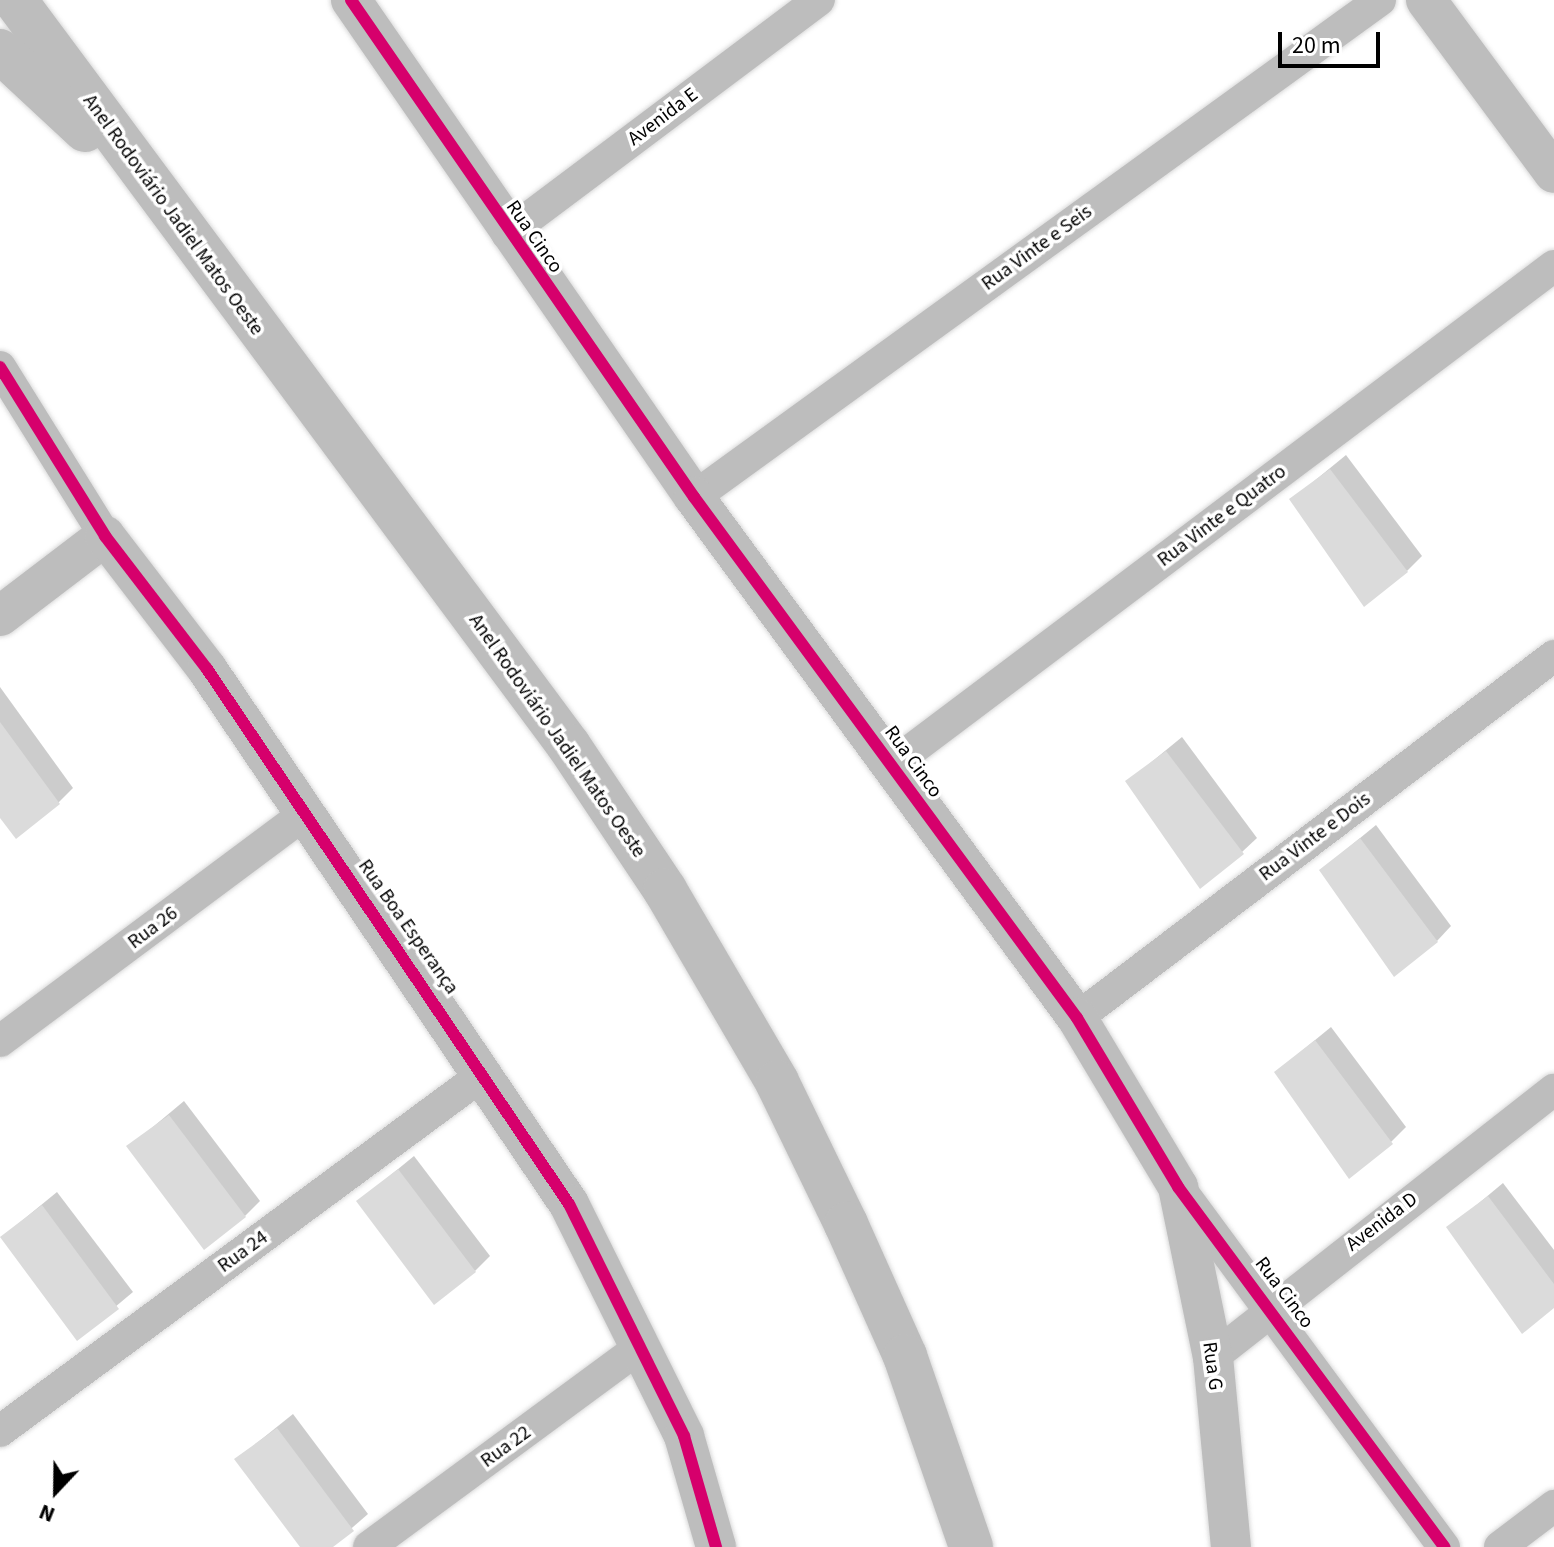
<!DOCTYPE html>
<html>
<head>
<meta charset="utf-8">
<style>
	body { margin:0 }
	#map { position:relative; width:1554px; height:1547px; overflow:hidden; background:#fff; font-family:"Source Sans 3",sans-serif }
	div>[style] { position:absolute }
	.shadow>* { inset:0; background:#0003 }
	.building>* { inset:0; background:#dbdbdb }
	.roads { filter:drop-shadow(0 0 2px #dbdbdb) drop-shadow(0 0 2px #dbdbdb) }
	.minor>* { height:32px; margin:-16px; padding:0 16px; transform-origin:16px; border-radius:16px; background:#bdbdbd }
	.tertiary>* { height:40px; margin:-20px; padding:0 20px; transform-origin:20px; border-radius:20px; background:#bdbdbd }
	.trunk>* { height:44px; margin:-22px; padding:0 22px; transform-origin:22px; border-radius:22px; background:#bdbdbd }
	.cycleway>* { height:12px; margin:-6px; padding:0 6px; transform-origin:6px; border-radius:6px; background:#d6006c }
	span { translate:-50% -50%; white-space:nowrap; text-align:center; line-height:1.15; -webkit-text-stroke:7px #fff; paint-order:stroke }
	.street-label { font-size:20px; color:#000 }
	.north { position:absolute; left:16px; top:1451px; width:80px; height:80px; -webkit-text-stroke:6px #fff; paint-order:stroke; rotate:202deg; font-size:22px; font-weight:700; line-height:32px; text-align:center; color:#000 }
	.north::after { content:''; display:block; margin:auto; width:28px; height:36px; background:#000; clip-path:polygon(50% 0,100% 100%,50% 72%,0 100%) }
	.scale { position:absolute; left:1278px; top:32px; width:102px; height:36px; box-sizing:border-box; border:4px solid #000; border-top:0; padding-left:10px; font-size:24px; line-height:28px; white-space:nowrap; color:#000; -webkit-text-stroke:6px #fff; paint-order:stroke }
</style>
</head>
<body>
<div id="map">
	<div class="shadow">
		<i style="clip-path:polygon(1346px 455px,1422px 556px,1407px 571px,1291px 500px)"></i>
		<i style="clip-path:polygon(0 687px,73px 788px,58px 803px,0 814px)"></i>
		<i style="clip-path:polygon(1182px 737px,1257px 838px,1242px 852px,1127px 782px)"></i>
		<i style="clip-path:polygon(1376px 825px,1451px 926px,1437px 941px,1321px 870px)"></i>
		<i style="clip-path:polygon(1331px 1027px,1406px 1127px,1391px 1142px,1276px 1072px)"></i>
		<i style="clip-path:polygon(184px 1101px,260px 1201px,245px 1216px,129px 1147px)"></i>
		<i style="clip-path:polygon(414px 1156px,490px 1256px,475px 1271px,359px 1201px)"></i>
		<i style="clip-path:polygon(1503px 1183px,1554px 1250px,1554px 1306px,1449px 1228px)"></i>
		<i style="clip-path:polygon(57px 1192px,133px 1292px,78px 1338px,2px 1237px)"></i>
		<i style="clip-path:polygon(293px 1414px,368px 1514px,330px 1547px,303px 1547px,237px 1459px)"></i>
	</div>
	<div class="building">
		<i style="clip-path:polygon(1330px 469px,1408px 572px,1364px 607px,1289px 499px)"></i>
		<i style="clip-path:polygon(0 722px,60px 804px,16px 839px,0 818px)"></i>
		<i style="clip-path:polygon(1166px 751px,1244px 854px,1200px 889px,1125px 781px)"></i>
		<i style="clip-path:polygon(1360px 838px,1438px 942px,1394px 977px,1319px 870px)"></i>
		<i style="clip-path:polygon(1315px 1040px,1393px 1144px,1349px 1179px,1274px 1072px)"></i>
		<i style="clip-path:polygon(169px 1115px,246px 1217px,204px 1250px,126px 1146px)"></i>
		<i style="clip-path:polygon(398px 1169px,476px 1272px,434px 1305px,356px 1201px)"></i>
		<i style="clip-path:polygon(1488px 1196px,1554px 1284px,1554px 1308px,1522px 1334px,1446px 1227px)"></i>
		<i style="clip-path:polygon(42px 1205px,119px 1309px,77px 1341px,0 1237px)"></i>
		<i style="clip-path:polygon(277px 1428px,354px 1531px,333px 1547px,300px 1547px,234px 1459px)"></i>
	</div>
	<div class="roads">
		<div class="minor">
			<i style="left:507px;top:234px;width:390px;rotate:-36.9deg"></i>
			<i style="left:0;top:367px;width:199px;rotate:58.1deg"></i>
			<i style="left:694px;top:497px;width:847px;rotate:-35.92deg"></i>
			<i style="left:890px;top:766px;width:831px;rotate:-36.98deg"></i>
			<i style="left:1077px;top:1018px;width:599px;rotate:-37.2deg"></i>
			<i style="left:0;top:1041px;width:380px;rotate:-36.7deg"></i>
			<i style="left:1180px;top:1189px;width:445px;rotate:53.6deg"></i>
			<i style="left:1213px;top:1357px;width:433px;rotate:-38.1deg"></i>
			<i style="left:0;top:1431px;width:603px;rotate:-36.43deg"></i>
			<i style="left:369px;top:1547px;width:339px;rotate:-36.4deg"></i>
			<i style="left:1500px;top:1547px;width:68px;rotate:-37.2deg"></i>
		</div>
		<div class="tertiary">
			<i style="left:351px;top:0;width:604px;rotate:55.39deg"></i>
			<i style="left:694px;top:497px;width:647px;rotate:53.68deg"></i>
			<i style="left:1077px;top:1018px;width:197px;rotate:59.1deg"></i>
			<i style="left:1178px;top:1187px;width:174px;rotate:78.4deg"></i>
			<i style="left:1213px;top:1357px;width:191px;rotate:84.6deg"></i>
			<i style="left:1426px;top:0;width:215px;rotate:53.5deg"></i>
			<i style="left:0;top:616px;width:132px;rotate:-37.3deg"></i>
			<i style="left:105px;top:536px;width:168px;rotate:52.5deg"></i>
			<i style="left:207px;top:669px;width:646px;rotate:55.92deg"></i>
			<i style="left:569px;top:1204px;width:259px;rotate:63.6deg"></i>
			<i style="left:684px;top:1436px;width:116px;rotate:73.9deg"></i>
		</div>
		<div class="trunk">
			<i style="left:15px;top:0;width:929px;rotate:53.4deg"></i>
			<i style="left:569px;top:746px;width:173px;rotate:56.3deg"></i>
			<i style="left:665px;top:890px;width:222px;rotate:59.7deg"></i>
			<i style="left:777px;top:1082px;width:158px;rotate:64.1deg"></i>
			<i style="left:846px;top:1224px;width:145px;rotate:65.9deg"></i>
			<i style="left:905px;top:1356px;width:202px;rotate:70.9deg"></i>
			<i style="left:0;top:51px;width:116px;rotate:42.9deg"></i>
		</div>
	</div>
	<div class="cycleway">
		<i style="left:351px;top:0;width:604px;rotate:55.39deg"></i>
		<i style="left:694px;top:497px;width:647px;rotate:53.68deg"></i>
		<i style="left:1077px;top:1018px;width:197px;rotate:59.1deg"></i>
		<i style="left:1178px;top:1187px;width:448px;rotate:53.5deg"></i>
		<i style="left:0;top:367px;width:199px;rotate:58.1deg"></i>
		<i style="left:105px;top:536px;width:168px;rotate:52.5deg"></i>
		<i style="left:207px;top:669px;width:646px;rotate:55.92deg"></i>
		<i style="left:569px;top:1204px;width:259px;rotate:63.6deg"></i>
		<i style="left:684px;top:1436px;width:116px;rotate:73.9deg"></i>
	</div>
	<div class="street-label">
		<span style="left:663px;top:117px;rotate:-37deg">Avenida E</span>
		<span style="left:173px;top:215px;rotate:54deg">Anel Rodoviário Jadiel Matos Oeste</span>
		<span style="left:534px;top:237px;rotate:55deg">Rua Cinco</span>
		<span style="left:1037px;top:248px;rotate:-36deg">Rua Vinte e Seis</span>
		<span style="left:1222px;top:516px;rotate:-37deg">Rua Vinte e Quatro</span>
		<span style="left:557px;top:736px;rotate:55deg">Anel Rodoviário Jadiel Matos Oeste</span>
		<span style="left:913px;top:762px;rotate:54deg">Rua Cinco</span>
		<span style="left:1315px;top:837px;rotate:-37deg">Rua Vinte e Dois</span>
		<span style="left:408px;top:927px;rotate:55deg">Rua Boa Esperança</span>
		<span style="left:153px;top:928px;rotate:-37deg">Rua 26</span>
		<span style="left:1382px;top:1222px;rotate:-37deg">Avenida D</span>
		<span style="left:243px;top:1252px;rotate:-36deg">Rua 24</span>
		<span style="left:1284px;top:1293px;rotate:53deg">Rua Cinco</span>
		<span style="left:1212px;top:1366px;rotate:82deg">Rua G</span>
		<span style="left:506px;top:1447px;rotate:-36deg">Rua 22</span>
	</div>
	<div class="north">N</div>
	<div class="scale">20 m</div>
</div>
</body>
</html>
